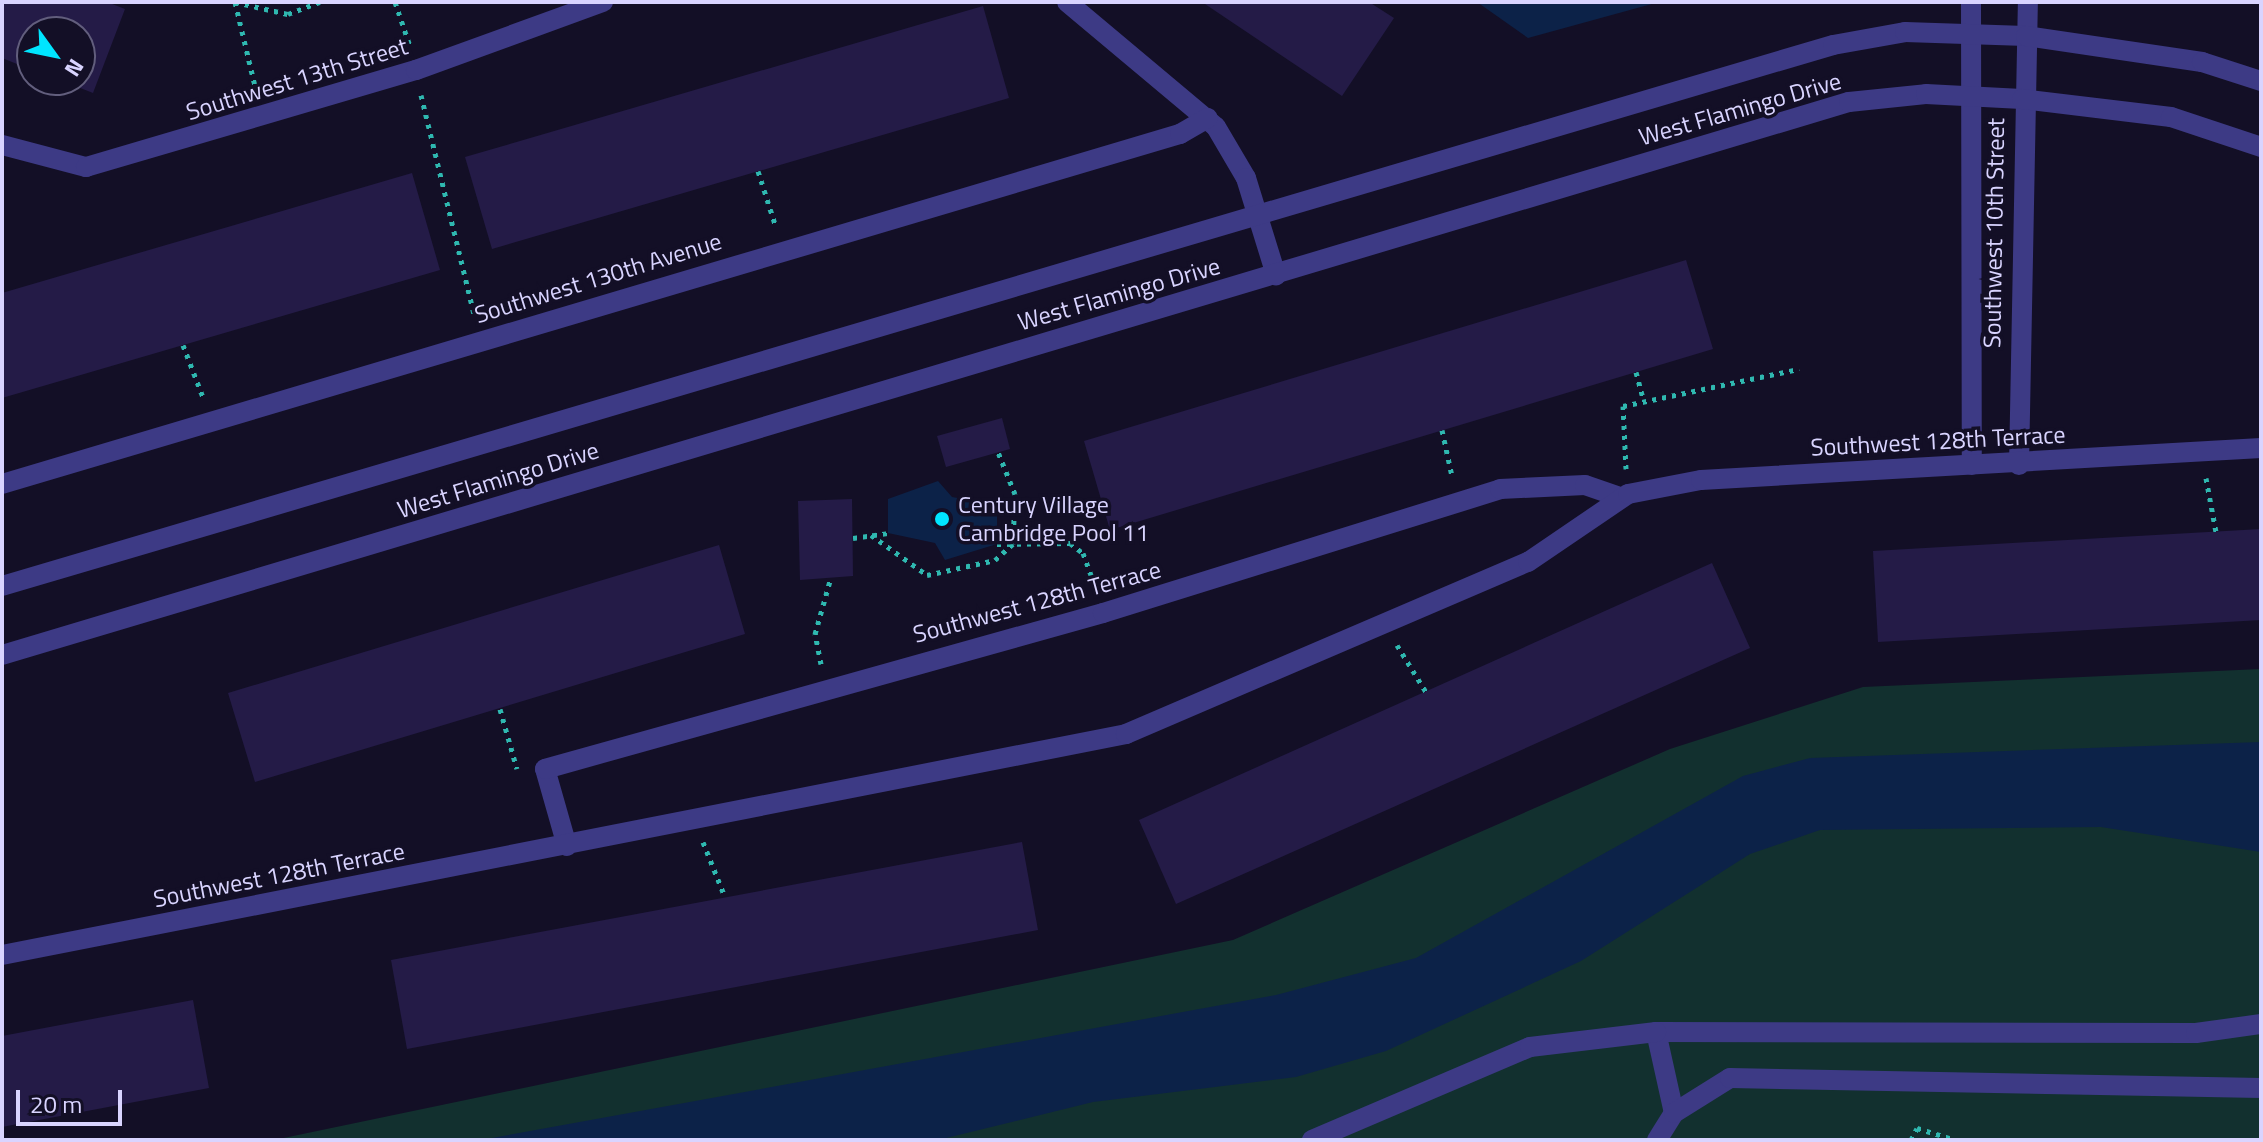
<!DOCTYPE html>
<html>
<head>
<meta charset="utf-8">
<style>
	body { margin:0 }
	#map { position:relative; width:2263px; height:1142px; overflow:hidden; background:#130f26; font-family:"Titillium Web",sans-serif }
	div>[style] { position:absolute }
	.green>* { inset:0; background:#12302f }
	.water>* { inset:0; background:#0c2248 }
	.building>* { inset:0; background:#241b47 }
	.path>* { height:5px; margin-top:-2.5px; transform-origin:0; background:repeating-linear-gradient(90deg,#2fb8b0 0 4px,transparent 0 10px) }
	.minor>* { height:20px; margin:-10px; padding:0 10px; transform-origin:10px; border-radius:10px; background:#3d3a85 }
	.dots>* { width:22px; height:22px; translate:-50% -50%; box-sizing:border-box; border:4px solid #130f26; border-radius:50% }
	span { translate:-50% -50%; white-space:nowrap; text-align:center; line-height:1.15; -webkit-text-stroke:7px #130f26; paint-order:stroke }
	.street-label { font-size:24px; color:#d9d4ff }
	.poi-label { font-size:24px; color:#d9d4ff }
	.left { translate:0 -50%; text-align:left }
	.frame { position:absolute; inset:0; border:4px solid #d9d4ff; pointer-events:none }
	.north { position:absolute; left:16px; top:16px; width:80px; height:80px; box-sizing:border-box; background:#130f26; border:2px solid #625e7d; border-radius:50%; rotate:123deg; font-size:22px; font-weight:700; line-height:32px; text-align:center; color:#d9d4ff }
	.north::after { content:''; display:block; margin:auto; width:28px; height:36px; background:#00e5ff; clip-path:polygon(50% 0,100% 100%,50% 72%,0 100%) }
	.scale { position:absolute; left:16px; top:1090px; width:106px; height:36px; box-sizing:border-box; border:4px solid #d9d4ff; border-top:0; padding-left:10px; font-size:24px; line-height:28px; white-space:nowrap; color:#d9d4ff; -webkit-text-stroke:6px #130f26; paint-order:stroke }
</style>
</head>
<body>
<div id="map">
	<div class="green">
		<i style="clip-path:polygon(2261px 669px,2261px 1140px,274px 1140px,1233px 940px,1670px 749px,1863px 687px)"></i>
	</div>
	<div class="water">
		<i style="clip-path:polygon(1477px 2px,1659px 2px,1528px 38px)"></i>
		<i style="clip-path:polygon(938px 481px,952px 497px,997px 505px,997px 544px,945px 560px,935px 543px,888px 533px,888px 499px)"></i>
		<i style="clip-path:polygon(2261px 742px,2261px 852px,2101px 827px,1820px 830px,1750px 854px,1581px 961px,1386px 1051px,1296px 1077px,1093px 1102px,938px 1140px,481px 1140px,1276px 995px,1416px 958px,1743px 776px,1810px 758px)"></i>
	</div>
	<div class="building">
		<i style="clip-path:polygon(2px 2px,107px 2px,125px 9px,93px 93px,60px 80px,80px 80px,80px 32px,32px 32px,32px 70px,2px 58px)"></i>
		<i style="clip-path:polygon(1202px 2px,1369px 2px,1394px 18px,1342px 96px)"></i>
		<i style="clip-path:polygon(983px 6px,1009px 98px,492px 249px,465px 157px)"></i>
		<i style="clip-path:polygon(412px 173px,440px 270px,2px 398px,2px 293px)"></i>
		<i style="clip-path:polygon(1686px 260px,1713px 349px,1110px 530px,1084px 441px)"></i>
		<i style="clip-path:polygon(1002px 418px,1010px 449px,946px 467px,937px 436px)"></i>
		<i style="clip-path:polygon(852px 499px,853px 576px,800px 580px,798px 501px)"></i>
		<i style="clip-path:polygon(2261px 529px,2261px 620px,1878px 642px,1873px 551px)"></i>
		<i style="clip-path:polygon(719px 545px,745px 634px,255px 782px,228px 693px)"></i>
		<i style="clip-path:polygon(1712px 563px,1750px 648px,1176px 904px,1139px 820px)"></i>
		<i style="clip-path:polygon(1022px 842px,1038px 930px,407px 1049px,391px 960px)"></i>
		<i style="clip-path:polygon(193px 1000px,209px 1088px,2px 1127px,2px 1036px)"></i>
	</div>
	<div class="path">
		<i style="left:235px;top:2px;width:90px;rotate:76.6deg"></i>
		<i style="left:235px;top:2px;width:54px;rotate:12.8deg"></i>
		<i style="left:288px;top:14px;width:34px;rotate:-21deg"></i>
		<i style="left:395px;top:2px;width:46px;rotate:71.2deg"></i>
		<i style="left:421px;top:95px;width:229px;rotate:76.4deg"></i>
		<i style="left:758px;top:171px;width:59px;rotate:72.2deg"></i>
		<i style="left:183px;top:345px;width:56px;rotate:69deg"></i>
		<i style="left:1636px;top:372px;width:30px;rotate:75deg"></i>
		<i style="left:1442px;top:430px;width:47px;rotate:77.7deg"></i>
		<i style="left:1626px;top:469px;width:63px;rotate:-92.7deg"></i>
		<i style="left:1623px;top:406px;width:180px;rotate:-11.9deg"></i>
		<i style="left:2206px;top:478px;width:55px;rotate:79.5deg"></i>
		<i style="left:871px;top:535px;width:69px;rotate:35.5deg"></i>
		<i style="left:927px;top:575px;width:70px;rotate:-12.4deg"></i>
		<i style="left:995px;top:560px;width:24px;rotate:-42deg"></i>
		<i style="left:1013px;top:544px;width:50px;rotate:-87.7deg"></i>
		<i style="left:1015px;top:494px;width:45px;rotate:-112deg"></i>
		<i style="left:853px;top:538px;width:35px;rotate:-8deg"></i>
		<i style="left:997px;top:544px;width:73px;rotate:-0.8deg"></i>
		<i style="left:1070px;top:543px;width:16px;rotate:38deg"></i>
		<i style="left:1083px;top:553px;width:38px;rotate:70deg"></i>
		<i style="left:1397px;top:645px;width:55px;rotate:58.3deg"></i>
		<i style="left:821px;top:664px;width:31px;rotate:-101deg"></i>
		<i style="left:815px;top:634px;width:59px;rotate:-74.3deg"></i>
		<i style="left:500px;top:709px;width:62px;rotate:74.2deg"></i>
		<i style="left:703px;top:842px;width:59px;rotate:68.2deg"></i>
		<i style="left:1911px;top:1140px;width:13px;rotate:-63deg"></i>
		<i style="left:1917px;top:1128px;width:41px;rotate:17.1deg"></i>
	</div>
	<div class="minor">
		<i style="left:1067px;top:2px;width:194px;rotate:40deg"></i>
		<i style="left:1216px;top:127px;width:59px;rotate:59.5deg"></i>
		<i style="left:1246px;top:178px;width:102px;rotate:72.8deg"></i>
		<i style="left:1971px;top:2px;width:463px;rotate:89.9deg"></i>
		<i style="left:2px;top:145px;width:87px;rotate:14.7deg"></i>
		<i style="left:86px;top:167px;width:344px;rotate:-16.4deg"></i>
		<i style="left:416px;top:70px;width:199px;rotate:-20deg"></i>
		<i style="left:2019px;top:465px;width:463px;rotate:-88.9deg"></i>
		<i style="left:2px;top:484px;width:1229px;rotate:-16.55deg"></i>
		<i style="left:1180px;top:134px;width:32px;rotate:-30deg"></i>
		<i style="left:2px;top:586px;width:1909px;rotate:-16.46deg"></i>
		<i style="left:1833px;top:45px;width:73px;rotate:-10.2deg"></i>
		<i style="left:1905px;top:32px;width:121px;rotate:1.9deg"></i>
		<i style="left:2026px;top:36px;width:178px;rotate:8.4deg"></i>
		<i style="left:2202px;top:62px;width:62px;rotate:17.9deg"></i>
		<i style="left:2px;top:655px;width:1928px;rotate:-16.67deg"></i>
		<i style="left:1849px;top:102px;width:77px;rotate:-5.9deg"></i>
		<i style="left:1926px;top:94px;width:96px;rotate:3deg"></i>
		<i style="left:2022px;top:99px;width:150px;rotate:6.9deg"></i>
		<i style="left:2171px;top:117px;width:95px;rotate:18.4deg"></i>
		<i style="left:567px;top:846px;width:80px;rotate:-105.9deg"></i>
		<i style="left:545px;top:769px;width:579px;rotate:-15.62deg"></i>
		<i style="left:1103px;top:613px;width:416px;rotate:-17.3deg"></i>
		<i style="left:1500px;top:489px;width:85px;rotate:-2.7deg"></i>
		<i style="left:1585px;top:485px;width:36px;rotate:19deg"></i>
		<i style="left:2px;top:955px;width:1146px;rotate:-11.12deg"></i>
		<i style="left:1126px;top:734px;width:437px;rotate:-23.2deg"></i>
		<i style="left:1528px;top:562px;width:121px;rotate:-34.2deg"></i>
		<i style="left:1628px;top:494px;width:74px;rotate:-10.9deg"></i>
		<i style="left:1701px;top:480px;width:561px;rotate:-3.27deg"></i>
		<i style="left:1674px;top:1113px;width:83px;rotate:-102.5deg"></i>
		<i style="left:1656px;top:1032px;width:540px;rotate:0.11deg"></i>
		<i style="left:2196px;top:1033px;width:66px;rotate:-7.9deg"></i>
		<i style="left:1312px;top:1140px;width:237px;rotate:-23.1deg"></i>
		<i style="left:1530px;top:1047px;width:127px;rotate:-6.8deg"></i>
		<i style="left:1657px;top:1140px;width:32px;rotate:-58deg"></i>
		<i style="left:1674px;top:1113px;width:66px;rotate:-32deg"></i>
		<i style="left:1730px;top:1078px;width:531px;rotate:1.08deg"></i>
	</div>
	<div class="dots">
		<i style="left:942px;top:519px;background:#00e5ff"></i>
	</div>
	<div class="street-label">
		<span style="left:297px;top:79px;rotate:-17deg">Southwest 13th Street</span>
		<span style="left:1740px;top:109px;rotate:-16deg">West Flamingo Drive</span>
		<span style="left:1994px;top:233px;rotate:-89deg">Southwest 10th Street</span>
		<span style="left:598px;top:278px;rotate:-17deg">Southwest 130th Avenue</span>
		<span style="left:1119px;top:294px;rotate:-16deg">West Flamingo Drive</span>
		<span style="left:1938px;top:441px;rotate:-3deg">Southwest 128th Terrace</span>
		<span style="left:498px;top:480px;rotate:-17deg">West Flamingo Drive</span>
		<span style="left:1037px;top:602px;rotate:-15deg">Southwest 128th Terrace</span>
		<span style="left:279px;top:875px;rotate:-11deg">Southwest 128th Terrace</span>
	</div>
	<div class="poi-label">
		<span class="left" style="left:958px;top:519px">Century Village<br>Cambridge Pool 11</span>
	</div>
	<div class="frame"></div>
	<div class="north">N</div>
	<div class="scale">20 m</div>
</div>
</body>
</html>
